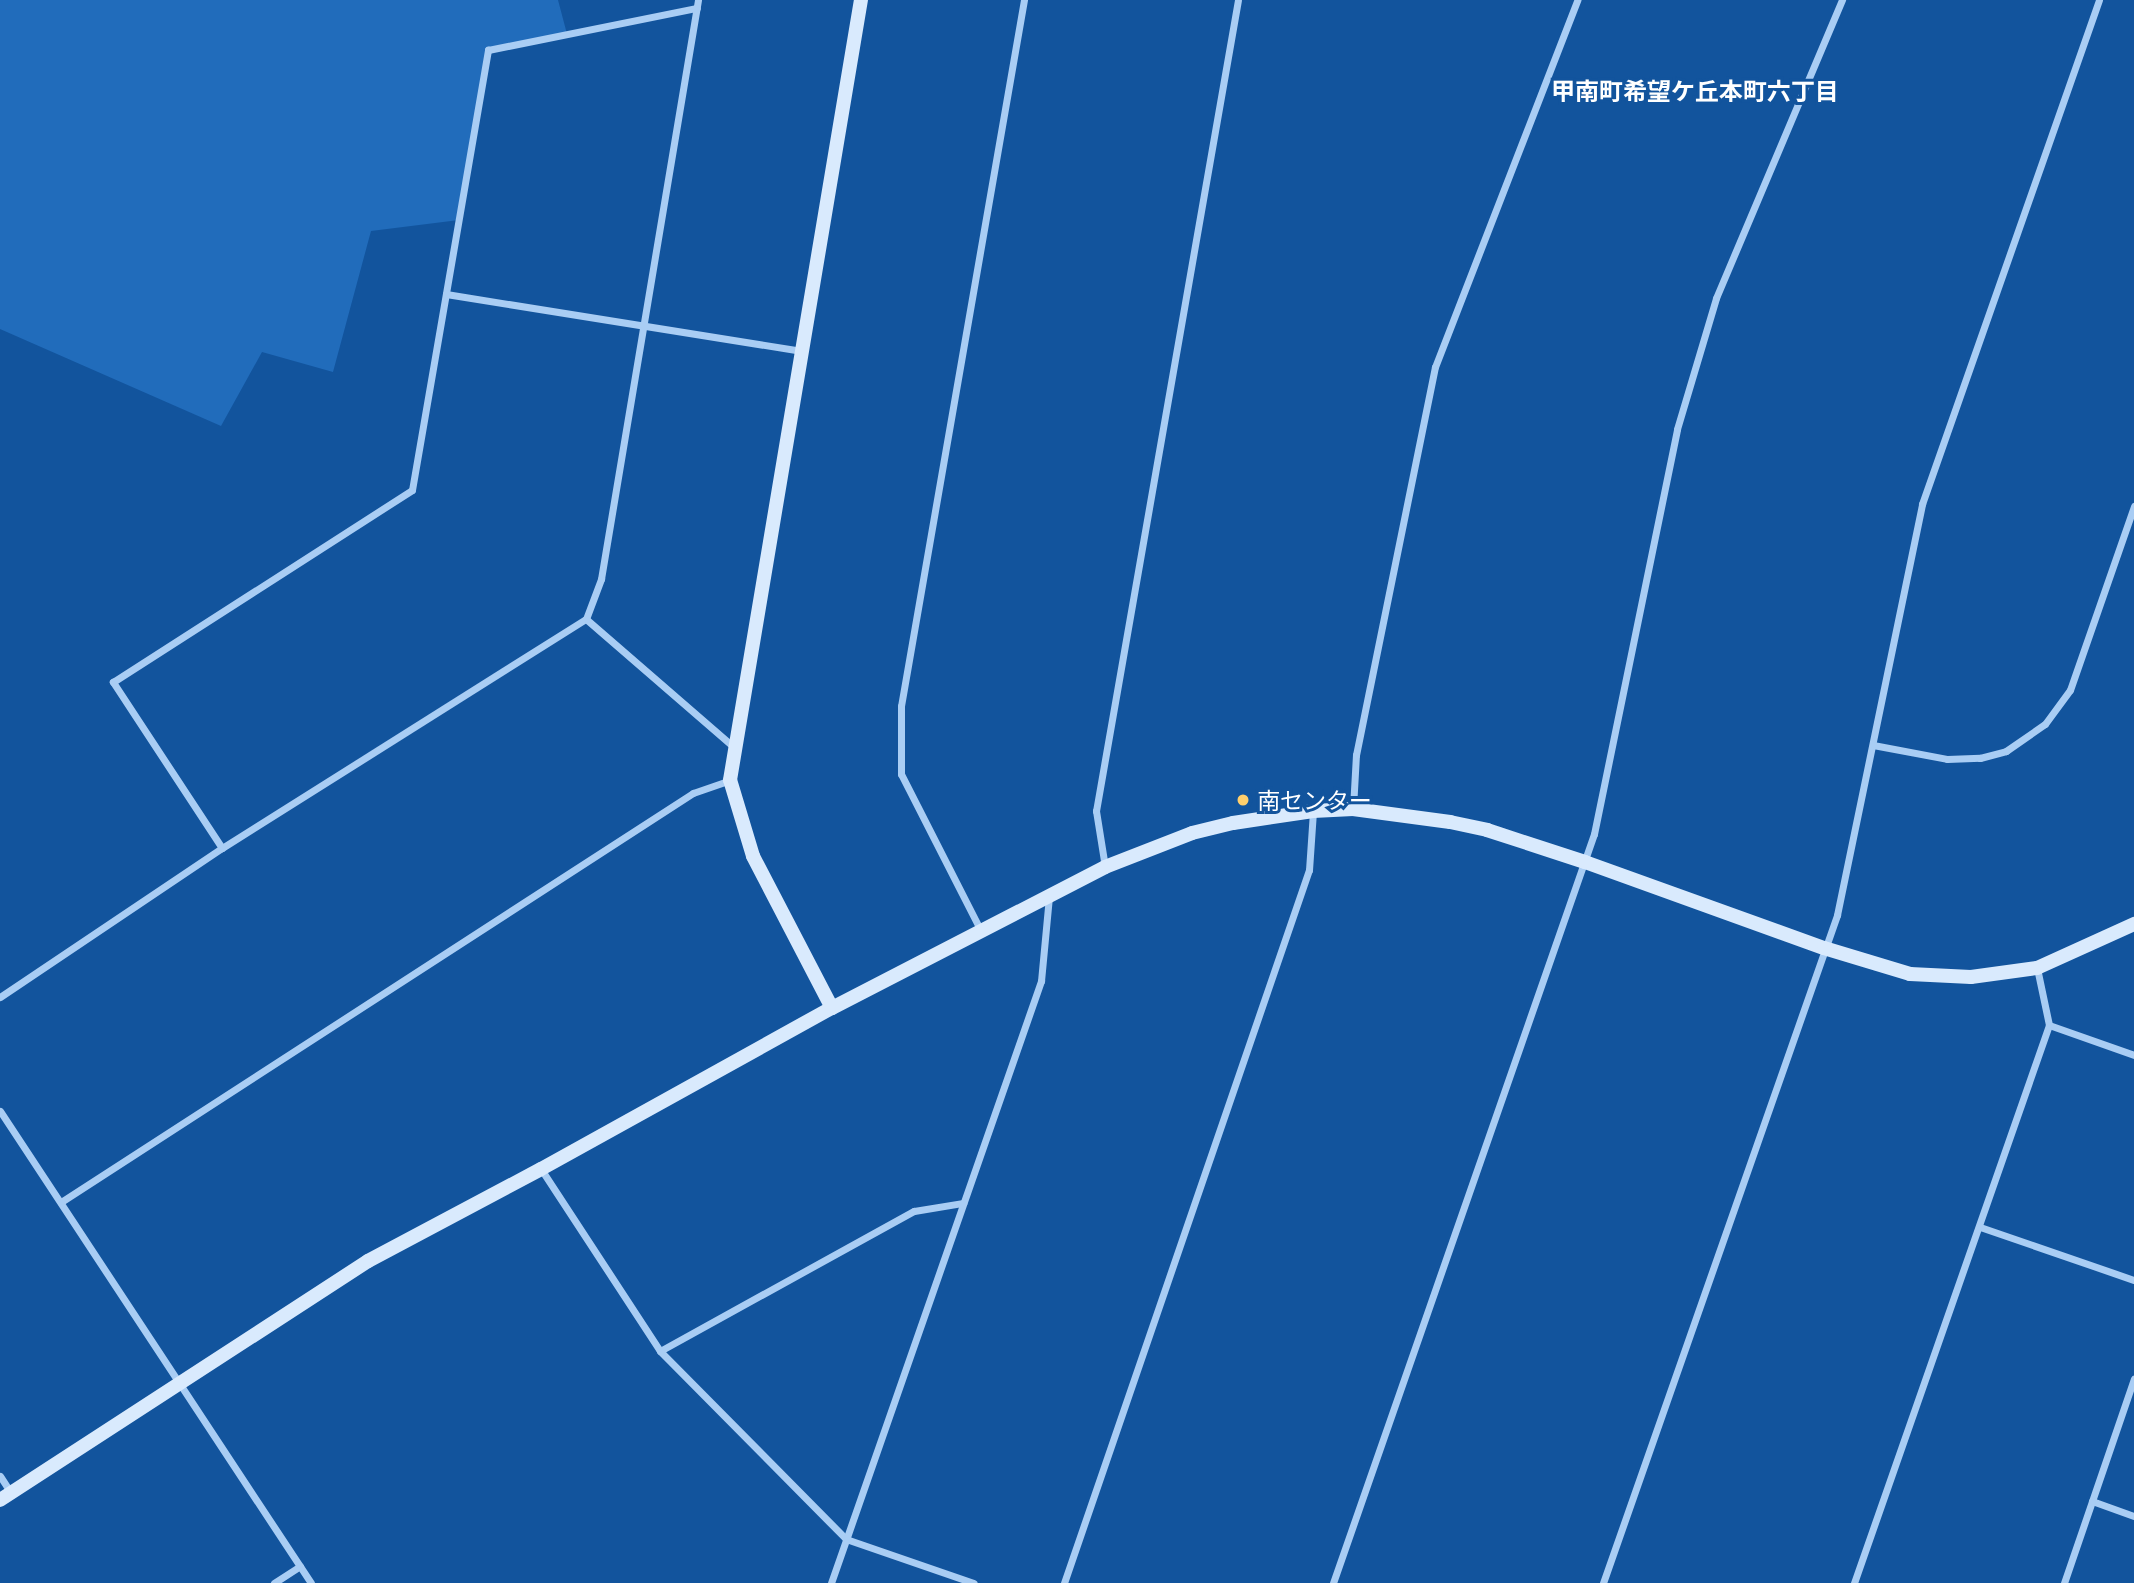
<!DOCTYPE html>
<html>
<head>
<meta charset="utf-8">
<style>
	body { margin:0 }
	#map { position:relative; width:2134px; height:1583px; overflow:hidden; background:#12549d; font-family:"Noto Sans","Noto Sans JP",sans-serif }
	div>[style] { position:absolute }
	.green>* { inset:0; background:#216cbb }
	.street>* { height:7px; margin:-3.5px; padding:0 3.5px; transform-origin:3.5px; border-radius:3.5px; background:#a9cdf4 }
	.secondary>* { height:14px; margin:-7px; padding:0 7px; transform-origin:7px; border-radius:7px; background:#d9eafd }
	.dots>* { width:19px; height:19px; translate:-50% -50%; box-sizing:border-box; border:4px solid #12549d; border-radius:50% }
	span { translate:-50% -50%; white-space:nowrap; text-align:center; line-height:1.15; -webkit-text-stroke:6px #12549d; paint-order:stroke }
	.poi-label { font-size:23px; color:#fff }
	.left { translate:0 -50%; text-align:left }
	.neighbourhood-label { font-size:24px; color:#fff; font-weight:700 }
</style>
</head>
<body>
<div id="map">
	<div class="green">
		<i style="clip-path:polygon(0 0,558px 0,567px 34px,488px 50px,459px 220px,371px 231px,333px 372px,262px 352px,221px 426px,0 329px)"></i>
	</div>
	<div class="street">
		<i style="left:446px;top:294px;width:359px;rotate:9.1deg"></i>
		<i style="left:586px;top:619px;width:196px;rotate:40.9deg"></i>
		<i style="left:1873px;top:745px;width:75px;rotate:10.7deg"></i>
		<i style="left:1947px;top:759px;width:33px;rotate:-2deg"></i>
		<i style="left:1980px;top:758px;width:27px;rotate:-15deg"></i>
		<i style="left:2006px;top:751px;width:47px;rotate:-34.7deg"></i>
		<i style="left:2045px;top:724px;width:42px;rotate:-53.7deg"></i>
		<i style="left:2070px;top:690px;width:195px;rotate:-70.8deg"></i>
		<i style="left:1353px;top:808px;width:53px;rotate:-86.8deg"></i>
		<i style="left:1356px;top:755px;width:396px;rotate:-78.5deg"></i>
		<i style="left:1435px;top:367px;width:394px;rotate:-68.8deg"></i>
		<i style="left:222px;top:848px;width:199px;rotate:-123.3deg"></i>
		<i style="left:113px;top:682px;width:355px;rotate:-32.7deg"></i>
		<i style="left:412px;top:490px;width:447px;rotate:-80.2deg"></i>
		<i style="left:488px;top:50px;width:213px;rotate:-11.4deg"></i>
		<i style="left:1105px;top:867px;width:57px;rotate:-99.1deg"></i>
		<i style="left:1096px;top:811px;width:823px;rotate:-80.07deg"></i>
		<i style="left:981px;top:931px;width:176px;rotate:-117deg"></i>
		<i style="left:901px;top:774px;width:68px;rotate:-90deg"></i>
		<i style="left:901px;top:706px;width:717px;rotate:-80.12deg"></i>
		<i style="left:2037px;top:968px;width:58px;rotate:78.1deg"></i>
		<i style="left:2049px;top:1025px;width:90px;rotate:19.4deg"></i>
		<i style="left:0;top:997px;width:267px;rotate:-33.9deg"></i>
		<i style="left:222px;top:848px;width:430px;rotate:-32.2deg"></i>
		<i style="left:586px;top:619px;width:43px;rotate:-69.4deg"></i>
		<i style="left:601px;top:579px;width:587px;rotate:-80.49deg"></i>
		<i style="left:0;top:1111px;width:565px;rotate:56.62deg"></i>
		<i style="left:541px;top:1169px;width:217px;rotate:56.8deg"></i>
		<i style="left:660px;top:1351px;width:264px;rotate:45.3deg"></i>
		<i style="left:846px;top:1539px;width:135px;rotate:19deg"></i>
		<i style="left:61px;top:1202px;width:753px;rotate:-32.91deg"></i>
		<i style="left:693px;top:793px;width:39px;rotate:-19deg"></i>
		<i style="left:1980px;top:1227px;width:163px;rotate:19deg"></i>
		<i style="left:660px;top:1351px;width:290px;rotate:-28.9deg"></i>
		<i style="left:914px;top:1211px;width:50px;rotate:-9.3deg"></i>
		<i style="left:0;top:1476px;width:20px;rotate:57deg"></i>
		<i style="left:2092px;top:1501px;width:45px;rotate:19.7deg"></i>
		<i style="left:274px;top:1583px;width:31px;rotate:-33deg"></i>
		<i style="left:831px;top:1583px;width:638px;rotate:-70.77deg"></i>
		<i style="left:1041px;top:981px;width:85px;rotate:-84.6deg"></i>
		<i style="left:1064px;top:1583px;width:754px;rotate:-71.04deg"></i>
		<i style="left:1309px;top:870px;width:59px;rotate:-86.1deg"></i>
		<i style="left:1333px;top:1583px;width:793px;rotate:-70.79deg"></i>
		<i style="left:1594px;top:834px;width:413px;rotate:-78.4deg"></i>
		<i style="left:1677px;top:429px;width:137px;rotate:-73.4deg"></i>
		<i style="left:1716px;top:298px;width:324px;rotate:-67.1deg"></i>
		<i style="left:1603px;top:1583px;width:708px;rotate:-70.69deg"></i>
		<i style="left:1837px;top:915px;width:420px;rotate:-78.3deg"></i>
		<i style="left:1922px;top:504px;width:534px;rotate:-70.65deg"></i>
		<i style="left:1854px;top:1583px;width:591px;rotate:-70.74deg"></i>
		<i style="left:2064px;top:1583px;width:216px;rotate:-71.1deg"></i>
	</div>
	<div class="secondary">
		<i style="left:832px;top:1008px;width:171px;rotate:-117.5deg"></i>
		<i style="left:753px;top:856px;width:79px;rotate:-106.8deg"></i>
		<i style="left:730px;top:780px;width:791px;rotate:-80.47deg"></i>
		<i style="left:0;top:1500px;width:439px;rotate:-33deg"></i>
		<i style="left:368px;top:1261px;width:196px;rotate:-28deg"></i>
		<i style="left:541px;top:1169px;width:333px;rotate:-29deg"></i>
		<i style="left:832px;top:1008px;width:307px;rotate:-27.3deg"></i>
		<i style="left:1105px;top:867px;width:93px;rotate:-21.3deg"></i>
		<i style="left:1192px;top:833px;width:42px;rotate:-13.7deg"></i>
		<i style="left:1233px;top:823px;width:81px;rotate:-8.5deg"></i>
		<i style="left:1313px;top:811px;width:40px;rotate:-2.9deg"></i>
		<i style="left:1353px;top:809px;width:98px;rotate:7.6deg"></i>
		<i style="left:1450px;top:822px;width:38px;rotate:12deg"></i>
		<i style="left:1487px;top:830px;width:103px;rotate:18.1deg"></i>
		<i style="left:1585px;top:862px;width:254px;rotate:19.8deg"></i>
		<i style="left:1824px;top:948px;width:90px;rotate:16.8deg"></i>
		<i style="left:1910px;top:974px;width:61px;rotate:2.8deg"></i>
		<i style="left:1971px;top:977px;width:67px;rotate:-7.8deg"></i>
		<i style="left:2037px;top:968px;width:107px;rotate:-24.4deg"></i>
	</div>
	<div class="dots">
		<i style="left:1243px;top:800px;background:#ffcf6c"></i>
	</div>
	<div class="poi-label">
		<span class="left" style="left:1257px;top:800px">南センター</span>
	</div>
	<div class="neighbourhood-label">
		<span style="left:1695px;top:91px">甲南町希望ケ丘本町六丁目</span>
	</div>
</div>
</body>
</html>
